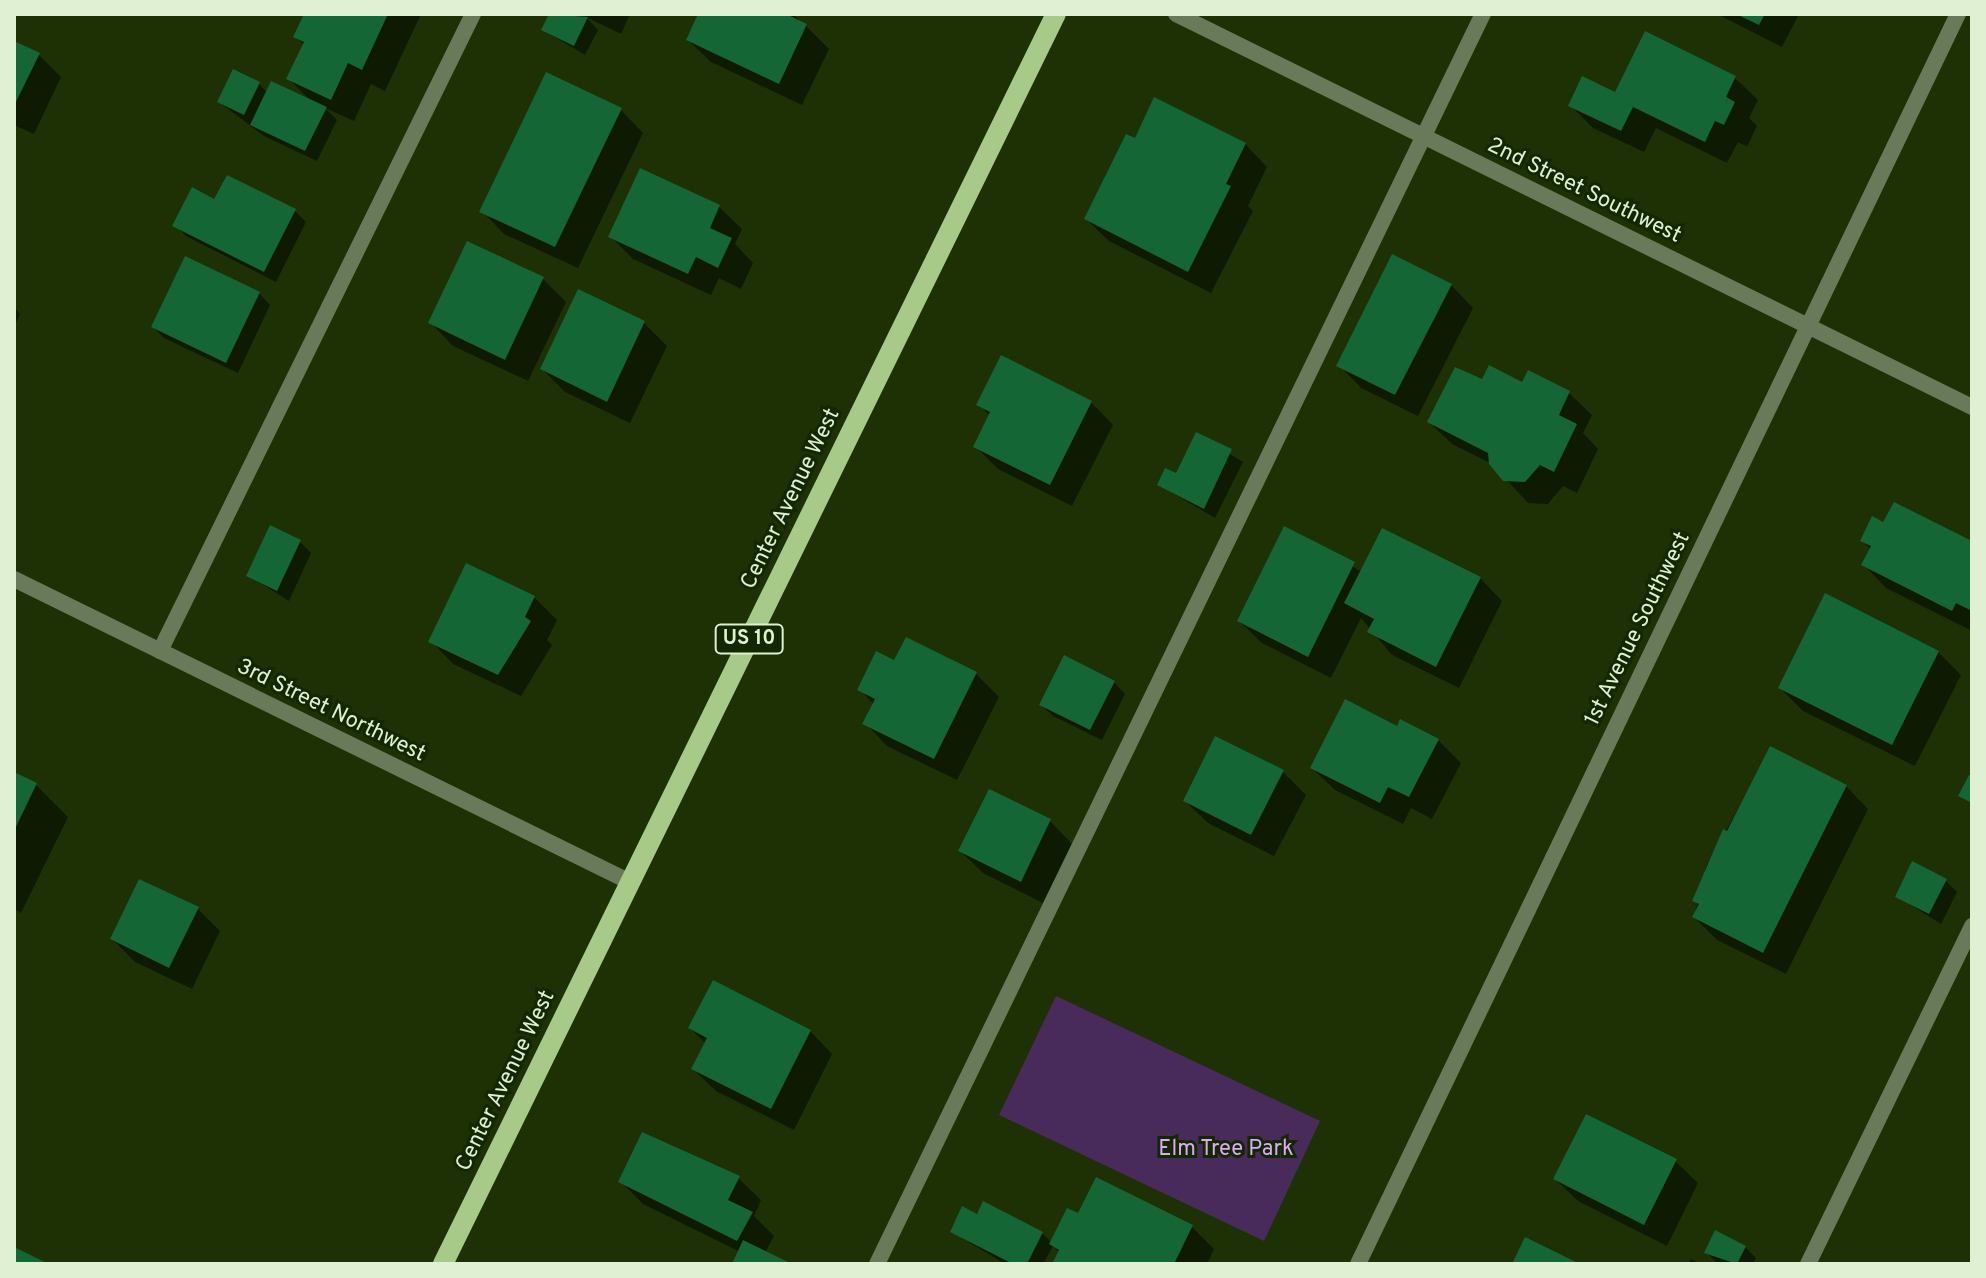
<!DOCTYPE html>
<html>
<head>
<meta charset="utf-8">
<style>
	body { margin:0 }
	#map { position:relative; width:1986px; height:1278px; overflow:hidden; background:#1d3105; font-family:Overpass,sans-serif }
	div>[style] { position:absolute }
	.green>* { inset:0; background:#492b5b }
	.shadow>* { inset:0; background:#0007 }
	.building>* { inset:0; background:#146634 }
	.service>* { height:16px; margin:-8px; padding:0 8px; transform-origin:8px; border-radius:8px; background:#697a5b }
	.minor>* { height:16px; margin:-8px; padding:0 8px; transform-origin:8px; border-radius:8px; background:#697a5b }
	.primary>* { height:20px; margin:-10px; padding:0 10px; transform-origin:10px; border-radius:10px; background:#a7ca89 }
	span { translate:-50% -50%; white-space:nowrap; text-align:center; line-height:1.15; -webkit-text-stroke:6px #132700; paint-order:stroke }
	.shield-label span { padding:2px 6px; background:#132700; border:2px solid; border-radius:6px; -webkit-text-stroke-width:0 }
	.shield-label { font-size:20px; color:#e0f1d3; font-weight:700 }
	.street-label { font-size:22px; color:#e0f1d3 }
	.park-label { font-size:22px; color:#d9acf7 }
	.frame { position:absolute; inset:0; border:16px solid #e0f1d3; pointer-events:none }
</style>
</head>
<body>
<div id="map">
	<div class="green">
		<i style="clip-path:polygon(1056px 996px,1320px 1121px,1264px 1241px,999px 1115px)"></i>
	</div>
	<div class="shadow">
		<i style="clip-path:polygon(306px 14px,421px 14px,385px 91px,371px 84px,354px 121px,325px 108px,337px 120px,317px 161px,264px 136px,219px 102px,259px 84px,268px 93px,312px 102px,289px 79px,305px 46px,296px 36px)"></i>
		<i style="clip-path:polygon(551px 14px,630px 14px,621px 34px,586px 17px,598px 30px,585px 55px,543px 30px)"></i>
		<i style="clip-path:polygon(700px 14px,792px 14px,806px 26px,829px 49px,802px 105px,711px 62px,688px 40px)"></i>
		<i style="clip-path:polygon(1717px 14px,1799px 14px,1782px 47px)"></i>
		<i style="clip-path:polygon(1646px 34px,1735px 78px,1758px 100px,1749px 118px,1757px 126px,1747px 147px,1738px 142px,1727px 163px,1656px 128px,1644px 152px,1593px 128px,1570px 105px,1616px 95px)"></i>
		<i style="clip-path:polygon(14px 43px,39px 55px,61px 77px,34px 134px,14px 125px)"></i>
		<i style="clip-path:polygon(621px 110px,643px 133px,578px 268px,504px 234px,482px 211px)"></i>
		<i style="clip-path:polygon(1136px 140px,1245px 144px,1267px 167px,1248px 206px,1253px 211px,1211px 293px,1109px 241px,1086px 219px)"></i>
		<i style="clip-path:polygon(215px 202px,295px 211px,306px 222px,276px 282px,186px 236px,175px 225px)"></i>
		<i style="clip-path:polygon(719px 207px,742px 229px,735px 244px,753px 263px,741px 289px,719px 278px,711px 295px,633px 259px,610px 236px)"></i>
		<i style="clip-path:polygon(543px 279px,566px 302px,528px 381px,453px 346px,431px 323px)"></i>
		<i style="clip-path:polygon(1451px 285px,1473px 308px,1418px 416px,1361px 388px,1339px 365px)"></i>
		<i style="clip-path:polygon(579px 292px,644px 323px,667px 346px,630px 423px,565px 392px,542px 369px)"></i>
		<i style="clip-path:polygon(259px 293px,270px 305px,238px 373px,164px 338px,153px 327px)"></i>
		<i style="clip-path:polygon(14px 307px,20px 314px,14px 327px)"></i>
		<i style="clip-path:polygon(1529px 372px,1569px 393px,1592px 415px,1583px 433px,1598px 449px,1577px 493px,1563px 486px,1548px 504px,1528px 503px,1492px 464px,1452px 444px,1429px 422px,1483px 382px,1523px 385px)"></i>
		<i style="clip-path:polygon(1091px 402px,1113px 425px,1072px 506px,998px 469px,975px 446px,990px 416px,979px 404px)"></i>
		<i style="clip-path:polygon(1197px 434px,1243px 462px,1215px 518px,1159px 485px,1177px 476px)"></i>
		<i style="clip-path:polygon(1884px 524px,1972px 546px,1972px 631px,1886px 588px,1864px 565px,1871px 550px,1862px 540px)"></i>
		<i style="clip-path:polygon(1285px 529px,1362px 572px,1480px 578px,1502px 601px,1459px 688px,1392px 655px,1361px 618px,1331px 678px,1262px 643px,1239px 621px)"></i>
		<i style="clip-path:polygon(300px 542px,311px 553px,289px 601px,248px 575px)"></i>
		<i style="clip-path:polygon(534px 597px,557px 620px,547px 640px,552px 645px,521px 696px,453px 664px,431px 641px)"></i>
		<i style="clip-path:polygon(907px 639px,976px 674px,999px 697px,957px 780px,887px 746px,865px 723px,875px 705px,860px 690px,895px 663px)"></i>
		<i style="clip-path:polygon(1938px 652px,1961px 675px,1915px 766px,1803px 711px,1780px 688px)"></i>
		<i style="clip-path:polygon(1114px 682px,1125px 694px,1102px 740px,1053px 716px,1041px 705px)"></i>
		<i style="clip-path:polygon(1398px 728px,1438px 740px,1461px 763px,1432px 819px,1411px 808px,1403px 824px,1335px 790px,1312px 768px)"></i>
		<i style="clip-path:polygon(1216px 739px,1283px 772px,1306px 795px,1274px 856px,1208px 823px,1185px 801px)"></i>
		<i style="clip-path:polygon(1771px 749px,1846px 786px,1868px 809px,1786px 974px,1717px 940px,1694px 917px,1706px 867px)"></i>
		<i style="clip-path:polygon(14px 775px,36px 785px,68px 817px,21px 913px,14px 909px)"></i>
		<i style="clip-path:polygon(1050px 821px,1072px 844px,1043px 903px,983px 873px,960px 851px)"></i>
		<i style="clip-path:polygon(1946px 881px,1957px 892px,1941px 924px,1897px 896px)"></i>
		<i style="clip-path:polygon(198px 909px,220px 931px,192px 989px,135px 962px,112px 939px)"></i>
		<i style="clip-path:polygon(690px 1028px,810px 1031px,832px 1054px,794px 1130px,716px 1091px,693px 1069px,706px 1044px)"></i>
		<i style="clip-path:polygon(1675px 1161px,1698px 1183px,1667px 1246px,1578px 1201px,1555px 1179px)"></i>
		<i style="clip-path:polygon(738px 1178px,761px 1200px,754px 1216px,774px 1236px,765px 1253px,787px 1264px,734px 1264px,740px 1252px,643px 1204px,620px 1181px)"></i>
		<i style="clip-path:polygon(1079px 1216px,1192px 1227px,1214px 1249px,1207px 1264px,1055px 1264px,1060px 1253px,1053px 1246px,1043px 1264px,1005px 1264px,952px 1232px,978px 1217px,1042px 1233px,1052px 1243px)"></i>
		<i style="clip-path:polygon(1745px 1247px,1756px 1258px,1753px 1264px,1718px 1264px,1706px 1252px)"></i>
		<i style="clip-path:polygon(1691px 1259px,1701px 1264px,1688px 1264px)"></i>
	</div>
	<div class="building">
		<i style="clip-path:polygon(304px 14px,388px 14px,362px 70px,348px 63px,331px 100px,286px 79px,304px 42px,293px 37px)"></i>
		<i style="clip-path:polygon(549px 14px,588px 17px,574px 46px,541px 30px)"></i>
		<i style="clip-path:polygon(698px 14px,786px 14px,807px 24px,779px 84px,686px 40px)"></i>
		<i style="clip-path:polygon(1736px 14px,1765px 14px,1759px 25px)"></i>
		<i style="clip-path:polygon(1645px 31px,1736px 76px,1726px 97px,1735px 102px,1724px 125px,1715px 121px,1705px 142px,1633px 107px,1621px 131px,1568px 106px,1582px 76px,1615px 92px)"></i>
		<i style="clip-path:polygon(14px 41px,40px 53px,14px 106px)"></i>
		<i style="clip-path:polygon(233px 69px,260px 82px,244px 115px,217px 102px)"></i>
		<i style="clip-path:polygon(546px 72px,622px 108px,555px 247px,479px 212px)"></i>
		<i style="clip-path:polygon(271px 81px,327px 107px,305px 151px,250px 125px)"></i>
		<i style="clip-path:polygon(1154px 97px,1246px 143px,1226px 184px,1231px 186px,1188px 272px,1084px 219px,1126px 134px,1135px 138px)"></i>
		<i style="clip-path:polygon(640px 168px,720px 205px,710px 228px,732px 238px,718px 268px,696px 257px,688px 274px,608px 237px)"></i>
		<i style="clip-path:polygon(227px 175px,296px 209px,264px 272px,172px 226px,192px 187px,214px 199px)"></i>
		<i style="clip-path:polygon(467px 241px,544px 277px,505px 360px,428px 323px)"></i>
		<i style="clip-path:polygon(1392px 254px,1452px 284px,1395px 395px,1336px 366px)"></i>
		<i style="clip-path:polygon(185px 256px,260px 292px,226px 363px,151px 327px)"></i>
		<i style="clip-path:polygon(578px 289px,645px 321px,607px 402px,540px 369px)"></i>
		<i style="clip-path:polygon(1001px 355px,1092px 401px,1050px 485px,973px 447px,990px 412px,976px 405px)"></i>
		<i style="clip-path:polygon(1489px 365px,1522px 382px,1528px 370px,1570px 391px,1559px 415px,1577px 424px,1554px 472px,1540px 465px,1525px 482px,1503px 481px,1489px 464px,1488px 453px,1427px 422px,1455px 367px,1482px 379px)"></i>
		<i style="clip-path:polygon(1196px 432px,1232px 449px,1204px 509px,1157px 485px,1165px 468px,1176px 473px)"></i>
		<i style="clip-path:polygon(1894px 502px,1972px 541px,1972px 611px,1956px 603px,1952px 611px,1861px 565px,1871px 546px,1860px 541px,1872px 516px,1883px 522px)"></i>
		<i style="clip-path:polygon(270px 525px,301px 540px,277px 591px,246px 576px)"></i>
		<i style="clip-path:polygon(1284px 526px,1355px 562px,1308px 657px,1237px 621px)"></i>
		<i style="clip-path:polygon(1382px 528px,1481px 577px,1436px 667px,1367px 632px,1374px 619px,1344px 603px)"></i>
		<i style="clip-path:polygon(466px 563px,535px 596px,525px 617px,531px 621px,498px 675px,428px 642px)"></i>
		<i style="clip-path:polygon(1825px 593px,1939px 651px,1892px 745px,1778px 688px)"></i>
		<i style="clip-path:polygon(906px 637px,977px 672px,934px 759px,862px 724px,875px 699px,857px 690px,876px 651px,894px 660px)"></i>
		<i style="clip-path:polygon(1064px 655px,1115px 681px,1090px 730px,1039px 705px)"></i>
		<i style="clip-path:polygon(1345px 699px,1397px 726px,1400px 719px,1439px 739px,1409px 797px,1388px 787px,1380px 803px,1310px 768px)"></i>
		<i style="clip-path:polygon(1215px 736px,1284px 770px,1251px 835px,1183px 801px)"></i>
		<i style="clip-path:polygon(1770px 746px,1847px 785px,1763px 953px,1692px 917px,1699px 904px,1692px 901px,1723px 829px,1727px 831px)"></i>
		<i style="clip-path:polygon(14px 772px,37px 783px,14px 831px)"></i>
		<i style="clip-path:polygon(1969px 775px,1972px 776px,1972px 803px,1958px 796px)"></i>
		<i style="clip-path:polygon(989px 789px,1051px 819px,1021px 882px,958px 851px)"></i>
		<i style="clip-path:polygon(1912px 861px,1947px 879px,1929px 914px,1895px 897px)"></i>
		<i style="clip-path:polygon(139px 879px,199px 907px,169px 968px,110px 939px)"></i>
		<i style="clip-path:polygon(713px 980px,811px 1030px,771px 1109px,691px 1069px,707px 1038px,688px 1028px)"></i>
		<i style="clip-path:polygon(1586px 1114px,1677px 1159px,1644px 1225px,1553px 1179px)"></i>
		<i style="clip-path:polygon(642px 1132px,740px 1176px,728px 1200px,753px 1212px,737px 1241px,618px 1182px)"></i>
		<i style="clip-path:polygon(1096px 1177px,1193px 1225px,1174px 1264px,1052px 1264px,1059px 1250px,1049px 1244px,1067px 1208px,1078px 1213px)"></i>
		<i style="clip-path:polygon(983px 1201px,1043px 1232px,1027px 1264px,1013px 1264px,950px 1232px,962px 1206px,977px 1214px)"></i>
		<i style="clip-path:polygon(1715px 1230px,1746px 1246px,1737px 1264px,1704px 1253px)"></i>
		<i style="clip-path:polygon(1525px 1237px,1580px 1264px,1512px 1264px)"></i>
		<i style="clip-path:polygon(743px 1240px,792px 1264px,732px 1264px)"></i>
		<i style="clip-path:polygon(14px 1247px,49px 1264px,14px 1264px)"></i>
	</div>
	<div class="service">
		<i style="left:160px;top:651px;width:710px;rotate:-63.83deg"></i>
		<i style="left:877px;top:1264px;width:1389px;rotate:-64.14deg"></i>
		<i style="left:1808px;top:1264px;width:376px;rotate:-64.1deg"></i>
	</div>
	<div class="minor">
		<i style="left:1176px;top:14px;width:888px;rotate:26.28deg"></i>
		<i style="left:14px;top:579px;width:686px;rotate:26.19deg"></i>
		<i style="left:1358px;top:1264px;width:1387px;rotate:-64.36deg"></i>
	</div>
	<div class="primary">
		<i style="left:443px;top:1264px;width:1392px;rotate:-63.88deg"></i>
	</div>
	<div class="shield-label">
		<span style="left:749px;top:639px">US 10</span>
	</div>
	<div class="street-label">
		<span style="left:1584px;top:191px;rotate:26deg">2nd Street Southwest</span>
		<span style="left:791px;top:499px;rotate:-64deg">Center Avenue West</span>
		<span style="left:1638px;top:629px;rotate:-64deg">1st Avenue Southwest</span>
		<span style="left:331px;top:711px;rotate:26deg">3rd Street Northwest</span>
		<span style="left:506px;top:1081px;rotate:-64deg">Center Avenue West</span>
	</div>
	<div class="park-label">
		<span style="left:1226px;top:1150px">Elm Tree Park</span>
	</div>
	<div class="frame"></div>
</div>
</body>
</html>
